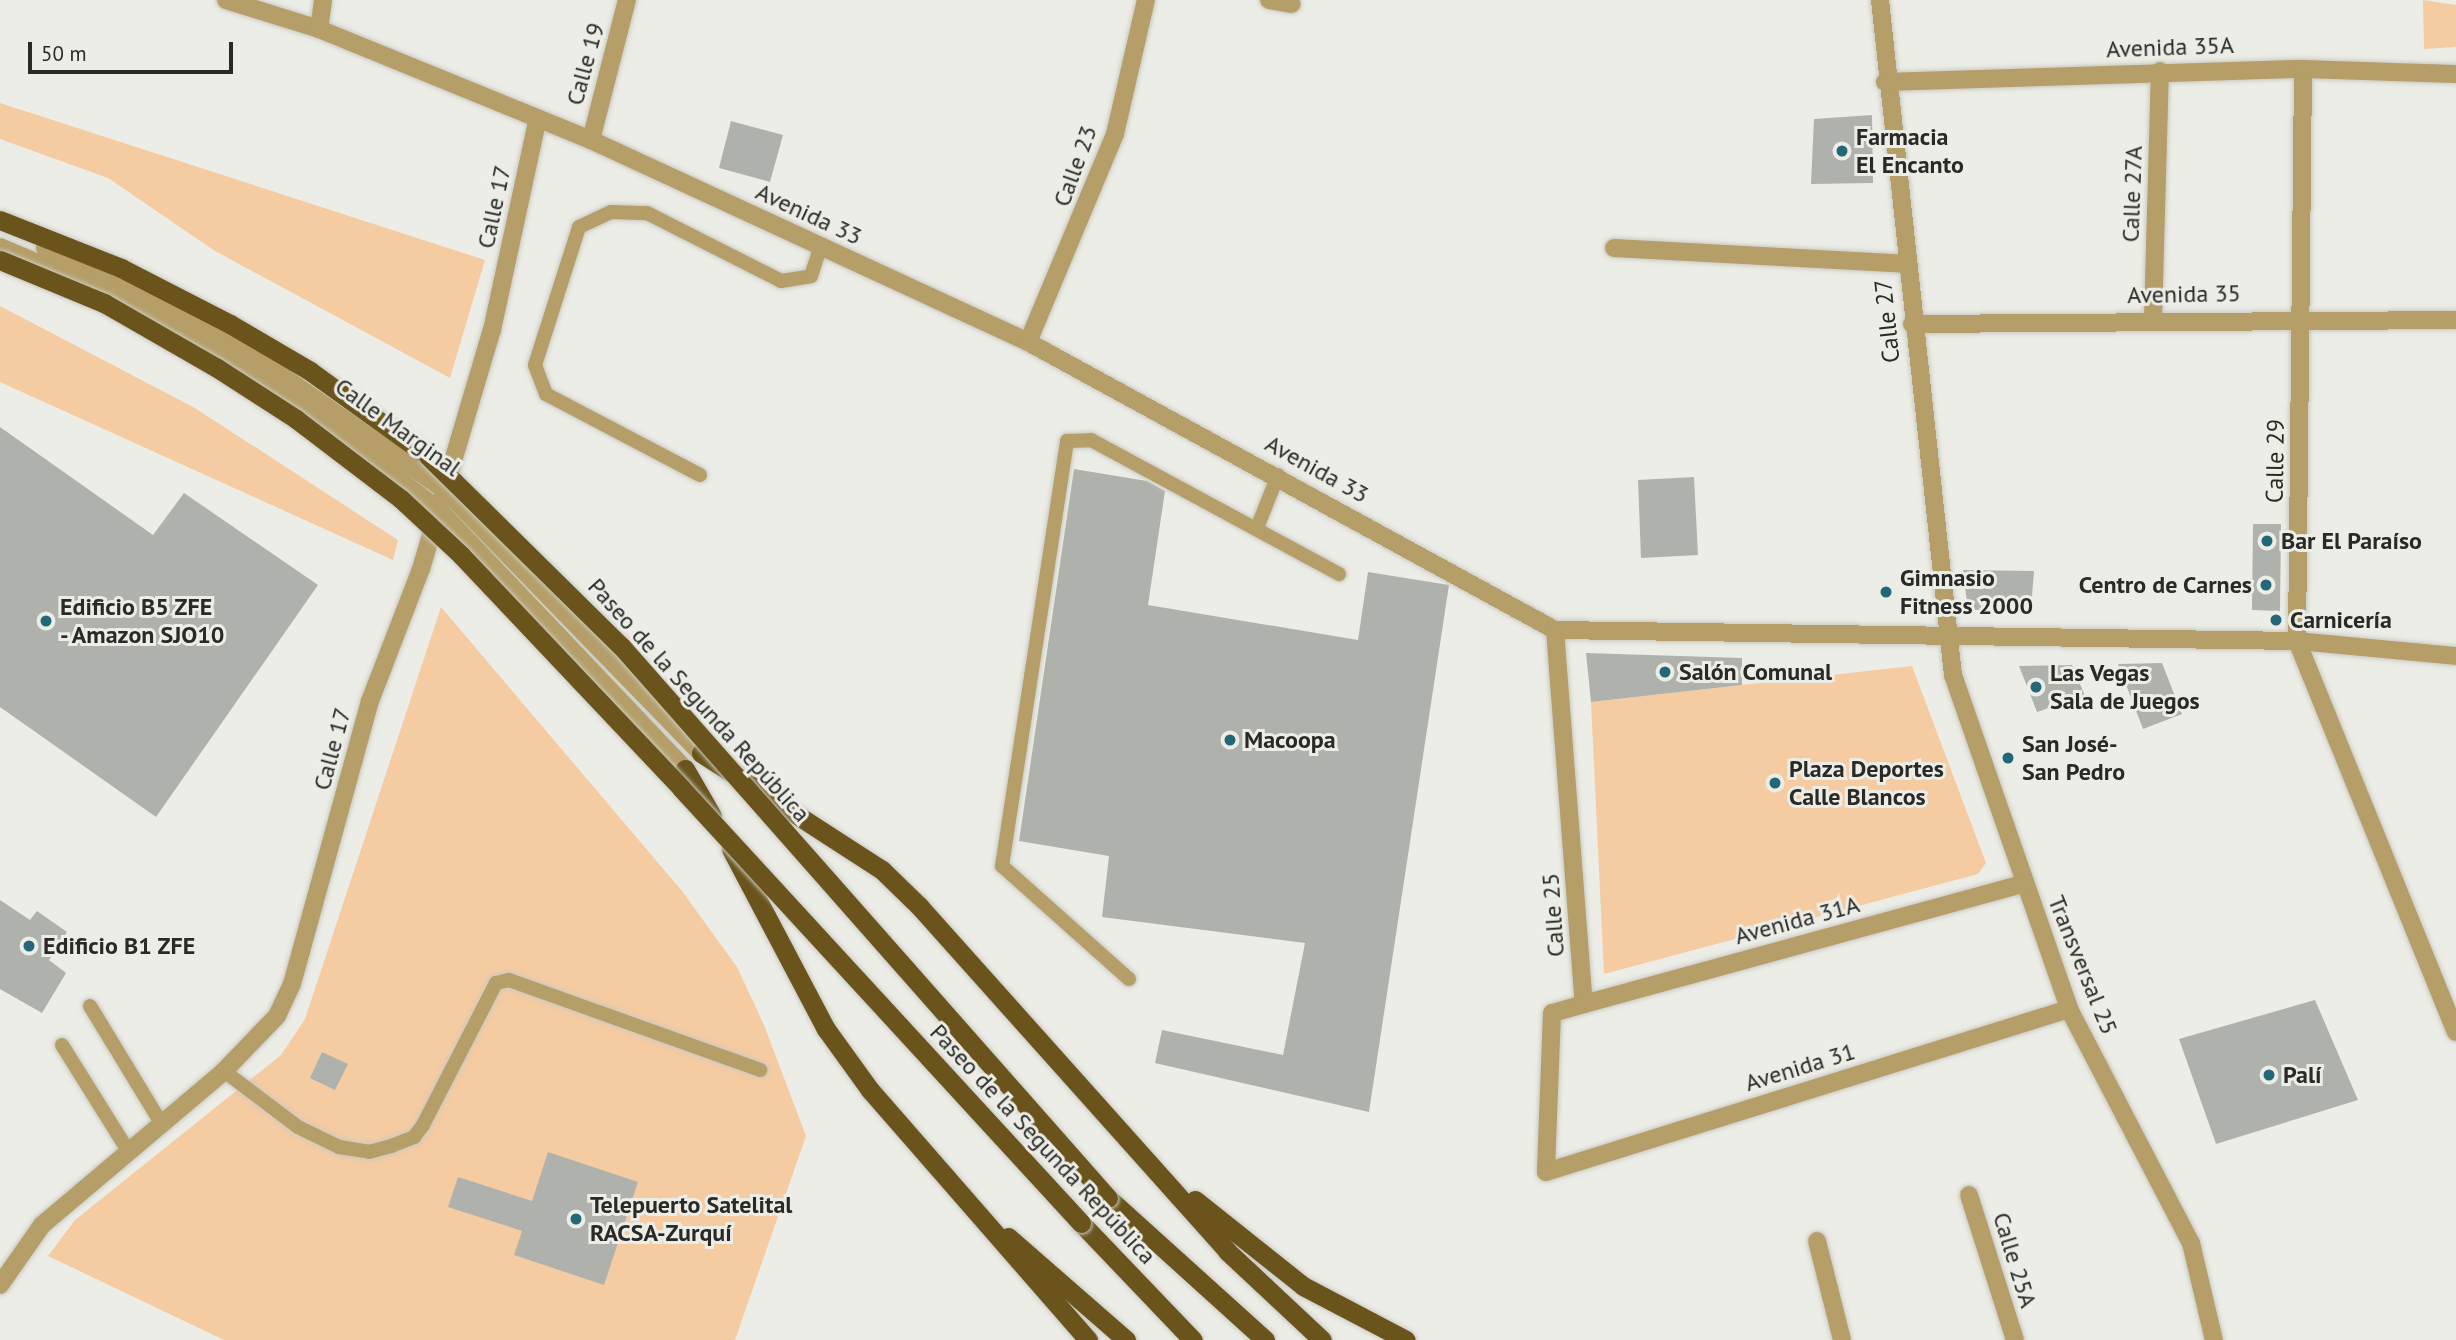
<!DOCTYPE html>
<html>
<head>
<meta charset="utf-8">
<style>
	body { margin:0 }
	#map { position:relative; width:2456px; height:1340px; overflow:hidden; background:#edede7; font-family:"PT Sans",sans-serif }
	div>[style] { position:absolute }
	.green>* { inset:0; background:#f5cba2 }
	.building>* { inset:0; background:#afb2ac }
	.roads { filter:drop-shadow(0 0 2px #cacac4) drop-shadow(0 0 2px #cacac4) }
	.service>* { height:14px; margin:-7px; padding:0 7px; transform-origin:7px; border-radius:7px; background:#b59e68 }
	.minor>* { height:18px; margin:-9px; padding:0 9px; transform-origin:9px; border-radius:9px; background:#b59e68 }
	.trunk>* { height:19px; margin:-9.5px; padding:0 9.5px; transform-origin:9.5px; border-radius:9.5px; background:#6a541c }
	.bridges { filter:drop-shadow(0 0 2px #cacac4) drop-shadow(0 0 2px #cacac4) }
	.trunk-bridge>* { height:19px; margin:-9.5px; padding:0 9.5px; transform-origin:9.5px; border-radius:9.5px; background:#6a541c }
	.dots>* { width:19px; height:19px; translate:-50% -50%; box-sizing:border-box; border:4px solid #edede7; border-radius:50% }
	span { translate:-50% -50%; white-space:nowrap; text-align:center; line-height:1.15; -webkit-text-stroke:6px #edede7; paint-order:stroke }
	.street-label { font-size:24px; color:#292927 }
	.poi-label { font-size:24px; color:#292927; font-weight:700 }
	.left { translate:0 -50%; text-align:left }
	.right { translate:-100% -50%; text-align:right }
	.scale { position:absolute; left:28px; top:42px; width:205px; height:32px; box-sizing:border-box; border:4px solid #292927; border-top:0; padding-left:9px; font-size:21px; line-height:24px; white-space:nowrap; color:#292927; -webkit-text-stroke:5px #edede7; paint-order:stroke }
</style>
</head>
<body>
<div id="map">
	<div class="green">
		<i style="clip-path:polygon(2423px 0,2456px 5px,2456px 47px,2424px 49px)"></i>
		<i style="clip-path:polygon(0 103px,485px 260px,450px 378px,215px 251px,108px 178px,0 139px)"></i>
		<i style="clip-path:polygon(0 306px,195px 408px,398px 540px,393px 560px,0 382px)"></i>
		<i style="clip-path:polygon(441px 607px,682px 891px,737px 967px,764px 1025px,806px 1136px,735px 1340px,224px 1340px,48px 1256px,75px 1220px,281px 1055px,305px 1019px)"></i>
		<i style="clip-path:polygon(1912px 666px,1986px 863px,1978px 874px,1604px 974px,1591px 702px)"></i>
	</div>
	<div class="building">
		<i style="clip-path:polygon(1872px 115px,1873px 183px,1811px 184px,1814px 119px)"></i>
		<i style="clip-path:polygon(731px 121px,783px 135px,770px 182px,719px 168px)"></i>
		<i style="clip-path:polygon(0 427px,153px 535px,184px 493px,318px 585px,156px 817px,0 707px)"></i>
		<i style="clip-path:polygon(1074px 469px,1147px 481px,1165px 491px,1148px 605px,1358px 640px,1368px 572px,1449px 585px,1369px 1112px,1155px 1063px,1162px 1030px,1283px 1055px,1305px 943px,1102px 917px,1109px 856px,1019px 841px)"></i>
		<i style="clip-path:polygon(1694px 477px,1698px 555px,1641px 558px,1638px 480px)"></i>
		<i style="clip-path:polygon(2253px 524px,2281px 524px,2280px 611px,2252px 610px)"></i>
		<i style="clip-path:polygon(1963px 570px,2034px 571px,2031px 609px,1968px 610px)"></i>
		<i style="clip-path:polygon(1586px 653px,1742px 658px,1742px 685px,1591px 702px)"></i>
		<i style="clip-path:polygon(2162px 663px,2182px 714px,2143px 729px,2118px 664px)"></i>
		<i style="clip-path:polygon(2072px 665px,2085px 696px,2037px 712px,2019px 666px)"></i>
		<i style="clip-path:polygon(0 900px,30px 920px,37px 911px,67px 932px,49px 960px,66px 973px,42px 1013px,0 989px)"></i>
		<i style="clip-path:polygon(2315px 1000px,2358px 1100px,2216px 1144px,2179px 1039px)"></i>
		<i style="clip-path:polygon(322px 1052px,348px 1064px,335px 1090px,310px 1078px)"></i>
		<i style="clip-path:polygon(548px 1152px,638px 1182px,604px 1285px,514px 1255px,522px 1231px,448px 1207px,458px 1177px,532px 1201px)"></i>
	</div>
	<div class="roads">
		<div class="service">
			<i style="left:700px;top:475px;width:174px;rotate:-152.3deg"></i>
			<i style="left:546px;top:394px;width:31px;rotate:-111deg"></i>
			<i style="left:535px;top:365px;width:145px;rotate:-72.3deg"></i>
			<i style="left:579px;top:227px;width:35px;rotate:-25deg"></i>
			<i style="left:611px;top:212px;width:36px;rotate:2deg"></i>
			<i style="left:647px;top:213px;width:150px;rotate:26.9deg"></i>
			<i style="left:781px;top:281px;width:30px;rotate:-9deg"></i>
			<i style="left:811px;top:276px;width:32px;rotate:-72deg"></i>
			<i style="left:1257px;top:528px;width:57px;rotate:-68.4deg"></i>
			<i style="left:1129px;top:979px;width:170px;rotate:-138.3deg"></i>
			<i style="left:1002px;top:866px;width:430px;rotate:-81.3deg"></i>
			<i style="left:1067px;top:441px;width:24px;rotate:-2deg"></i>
			<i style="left:1091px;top:440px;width:282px;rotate:28.4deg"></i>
			<i style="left:90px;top:1006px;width:135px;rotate:58.7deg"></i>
			<i style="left:62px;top:1045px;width:123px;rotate:58deg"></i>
			<i style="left:224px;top:1071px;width:93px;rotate:37.1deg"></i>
			<i style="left:298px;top:1127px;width:46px;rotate:26deg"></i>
			<i style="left:339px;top:1147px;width:30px;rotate:9deg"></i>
			<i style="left:369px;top:1152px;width:23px;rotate:-15deg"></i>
			<i style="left:391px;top:1146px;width:25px;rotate:-21deg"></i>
			<i style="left:414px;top:1137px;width:15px;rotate:-53deg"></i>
			<i style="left:423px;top:1125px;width:160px;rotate:-62.8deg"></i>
			<i style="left:496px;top:983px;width:13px;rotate:-13deg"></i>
			<i style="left:509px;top:980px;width:267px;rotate:19.7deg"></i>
		</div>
		<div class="minor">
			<i style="left:226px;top:0;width:97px;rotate:17.3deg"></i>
			<i style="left:319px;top:29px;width:294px;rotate:22.2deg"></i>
			<i style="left:591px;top:140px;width:481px;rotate:24.8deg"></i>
			<i style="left:1028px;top:342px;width:601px;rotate:28.66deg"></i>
			<i style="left:1555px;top:630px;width:742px;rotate:0.85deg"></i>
			<i style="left:2297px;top:641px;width:160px;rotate:5.4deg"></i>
			<i style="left:1269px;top:0;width:23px;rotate:10deg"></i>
			<i style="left:1880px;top:0;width:679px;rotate:83.83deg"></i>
			<i style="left:1953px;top:675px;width:354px;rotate:70.8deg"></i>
			<i style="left:2069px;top:1009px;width:264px;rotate:62.5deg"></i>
			<i style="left:2191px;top:1243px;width:100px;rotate:76.7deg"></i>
			<i style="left:319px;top:29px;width:29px;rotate:-82deg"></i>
			<i style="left:2303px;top:69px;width:572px;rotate:90.6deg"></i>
			<i style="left:2297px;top:641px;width:422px;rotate:67.9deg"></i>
			<i style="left:1885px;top:82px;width:418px;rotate:-1.8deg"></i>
			<i style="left:2303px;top:69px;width:153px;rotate:1.9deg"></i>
			<i style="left:591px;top:140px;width:145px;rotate:-75.6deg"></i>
			<i style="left:0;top:247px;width:126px;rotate:22.9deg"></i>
			<i style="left:116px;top:296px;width:123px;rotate:28.6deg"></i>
			<i style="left:224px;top:355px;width:130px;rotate:34.1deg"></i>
			<i style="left:332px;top:428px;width:135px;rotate:37.5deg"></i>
			<i style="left:439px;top:510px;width:357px;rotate:46.5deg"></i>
			<i style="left:45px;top:248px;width:84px;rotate:23.2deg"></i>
			<i style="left:122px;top:281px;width:123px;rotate:28.2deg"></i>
			<i style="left:230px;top:339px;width:263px;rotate:35.1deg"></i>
			<i style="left:445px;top:490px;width:367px;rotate:45.8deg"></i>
			<i style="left:1614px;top:248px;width:292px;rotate:3.1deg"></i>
			<i style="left:2153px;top:319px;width:248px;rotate:-88.4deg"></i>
			<i style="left:1912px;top:324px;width:544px;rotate:-0.42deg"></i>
			<i style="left:1028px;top:342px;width:225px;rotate:-67.3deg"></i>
			<i style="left:1115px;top:134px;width:138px;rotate:-77deg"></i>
			<i style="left:1555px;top:630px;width:375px;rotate:85.6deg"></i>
			<i style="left:1584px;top:1004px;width:33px;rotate:164deg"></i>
			<i style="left:1552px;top:1013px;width:159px;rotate:92.2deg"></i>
			<i style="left:1546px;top:1172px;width:548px;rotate:-17.31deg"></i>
			<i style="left:1584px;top:1004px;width:456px;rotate:-15.3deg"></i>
			<i style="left:1969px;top:1195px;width:152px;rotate:72.4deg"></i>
			<i style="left:1817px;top:1241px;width:102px;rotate:75.8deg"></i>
			<i style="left:0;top:1285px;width:73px;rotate:-55deg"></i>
			<i style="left:42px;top:1225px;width:238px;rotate:-40.2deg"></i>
			<i style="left:224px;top:1071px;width:76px;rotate:-46.1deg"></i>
			<i style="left:277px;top:1016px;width:35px;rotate:-65deg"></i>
			<i style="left:292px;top:984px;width:294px;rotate:-74.6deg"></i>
			<i style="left:370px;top:701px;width:142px;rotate:-68.9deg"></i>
			<i style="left:421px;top:569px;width:249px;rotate:-73.5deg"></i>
			<i style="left:492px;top:330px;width:214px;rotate:-77.8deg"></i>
		</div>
		<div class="trunk">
			<i style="left:0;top:220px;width:130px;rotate:21.6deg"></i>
			<i style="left:121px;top:268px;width:123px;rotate:27.2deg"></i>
			<i style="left:230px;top:324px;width:93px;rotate:30.4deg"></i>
			<i style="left:310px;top:371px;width:145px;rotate:35.8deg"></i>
			<i style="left:701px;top:753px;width:216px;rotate:32.9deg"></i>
			<i style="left:882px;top:870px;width:52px;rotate:44.2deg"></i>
			<i style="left:919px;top:906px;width:462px;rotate:48.2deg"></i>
			<i style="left:1227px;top:1251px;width:130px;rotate:43.1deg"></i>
			<i style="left:685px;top:769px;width:54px;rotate:60.1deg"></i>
			<i style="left:731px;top:849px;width:204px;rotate:62.2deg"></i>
			<i style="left:826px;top:1029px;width:75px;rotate:54.2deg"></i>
			<i style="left:870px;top:1090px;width:332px;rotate:48.9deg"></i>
			<i style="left:1108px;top:1198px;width:212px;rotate:42.1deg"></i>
			<i style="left:1195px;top:1200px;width:138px;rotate:38.5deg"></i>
			<i style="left:1303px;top:1286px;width:116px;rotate:27.7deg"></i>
			<i style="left:1081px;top:1223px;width:162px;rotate:46.3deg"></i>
			<i style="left:1008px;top:1237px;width:157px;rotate:41.1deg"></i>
		</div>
	</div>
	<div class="bridges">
		<div class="trunk-bridge">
			<i style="left:0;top:260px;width:113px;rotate:22.5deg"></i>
			<i style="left:104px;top:303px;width:130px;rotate:29.9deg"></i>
			<i style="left:217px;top:368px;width:94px;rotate:32.8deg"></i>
			<i style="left:296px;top:419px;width:132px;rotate:37.3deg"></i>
			<i style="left:401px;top:499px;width:82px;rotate:43deg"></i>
			<i style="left:461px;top:555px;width:320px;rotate:46.6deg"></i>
			<i style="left:681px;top:788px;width:591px;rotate:47.4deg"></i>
			<i style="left:428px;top:456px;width:271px;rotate:44.6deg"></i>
			<i style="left:621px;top:646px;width:736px;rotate:48.58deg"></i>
		</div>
	</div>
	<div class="dots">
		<i style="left:1842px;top:151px;background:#236879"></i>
		<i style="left:2267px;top:541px;background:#236879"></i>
		<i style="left:2266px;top:585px;background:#236879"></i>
		<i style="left:1886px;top:592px;background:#236879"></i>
		<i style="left:2276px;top:620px;background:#236879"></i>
		<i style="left:46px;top:621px;background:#236879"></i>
		<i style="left:1665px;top:672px;background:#236879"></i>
		<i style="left:2036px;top:687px;background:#236879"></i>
		<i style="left:1230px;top:740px;background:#236879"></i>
		<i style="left:2008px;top:758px;background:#236879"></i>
		<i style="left:1775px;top:783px;background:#236879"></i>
		<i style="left:29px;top:946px;background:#236879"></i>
		<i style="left:2269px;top:1075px;background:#236879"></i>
		<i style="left:576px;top:1219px;background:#236879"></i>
	</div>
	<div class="street-label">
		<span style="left:2170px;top:47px;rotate:-2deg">Avenida 35A</span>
		<span style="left:585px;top:64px;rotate:-75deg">Calle 19</span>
		<span style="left:1075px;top:166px;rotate:-70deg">Calle 23</span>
		<span style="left:2132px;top:194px;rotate:-88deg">Calle 27A</span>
		<span style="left:494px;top:207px;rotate:-78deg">Calle 17</span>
		<span style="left:809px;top:214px;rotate:25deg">Avenida 33</span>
		<span style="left:2184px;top:294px;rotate:-1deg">Avenida 35</span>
		<span style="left:1887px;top:321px;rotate:-96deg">Calle 27</span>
		<span style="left:398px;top:427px;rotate:36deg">Calle Marginal</span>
		<span style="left:2275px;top:461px;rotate:-89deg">Calle 29</span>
		<span style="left:1317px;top:469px;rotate:29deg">Avenida 33</span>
		<span style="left:699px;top:700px;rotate:48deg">Paseo de la Segunda República</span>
		<span style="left:332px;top:749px;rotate:-75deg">Calle 17</span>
		<span style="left:1553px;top:915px;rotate:-94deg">Calle 25</span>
		<span style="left:1797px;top:920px;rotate:-15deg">Avenida 31A</span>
		<span style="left:2083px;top:965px;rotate:68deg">Transversal 25</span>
		<span style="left:1800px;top:1067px;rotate:-17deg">Avenida 31</span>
		<span style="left:1043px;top:1144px;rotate:47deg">Paseo de la Segunda República</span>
		<span style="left:2015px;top:1260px;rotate:73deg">Calle 25A</span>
	</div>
	<div class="poi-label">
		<span class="left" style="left:1856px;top:151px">Farmacia<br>El Encanto</span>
		<span class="left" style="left:2281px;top:541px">Bar El Paraíso</span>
		<span class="left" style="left:1900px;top:592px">Gimnasio<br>Fitness 2000</span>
		<span class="right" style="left:2252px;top:585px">Centro de Carnes</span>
		<span class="left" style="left:60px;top:621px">Edificio B5 ZFE<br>- Amazon SJO10</span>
		<span class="left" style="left:2290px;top:620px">Carnicería</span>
		<span class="left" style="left:1679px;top:672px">Salón Comunal</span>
		<span class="left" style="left:2050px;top:687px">Las Vegas<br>Sala de Juegos</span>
		<span class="left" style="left:1244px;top:740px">Macoopa</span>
		<span class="left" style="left:2022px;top:758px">San José-<br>San Pedro</span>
		<span class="left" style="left:1789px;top:783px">Plaza Deportes<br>Calle Blancos</span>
		<span class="left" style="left:43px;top:946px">Edificio B1 ZFE</span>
		<span class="left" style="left:2283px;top:1075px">Palí</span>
		<span class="left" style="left:590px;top:1219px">Telepuerto Satelital<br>RACSA-Zurquí</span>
	</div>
	<div class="scale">50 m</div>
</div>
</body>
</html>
